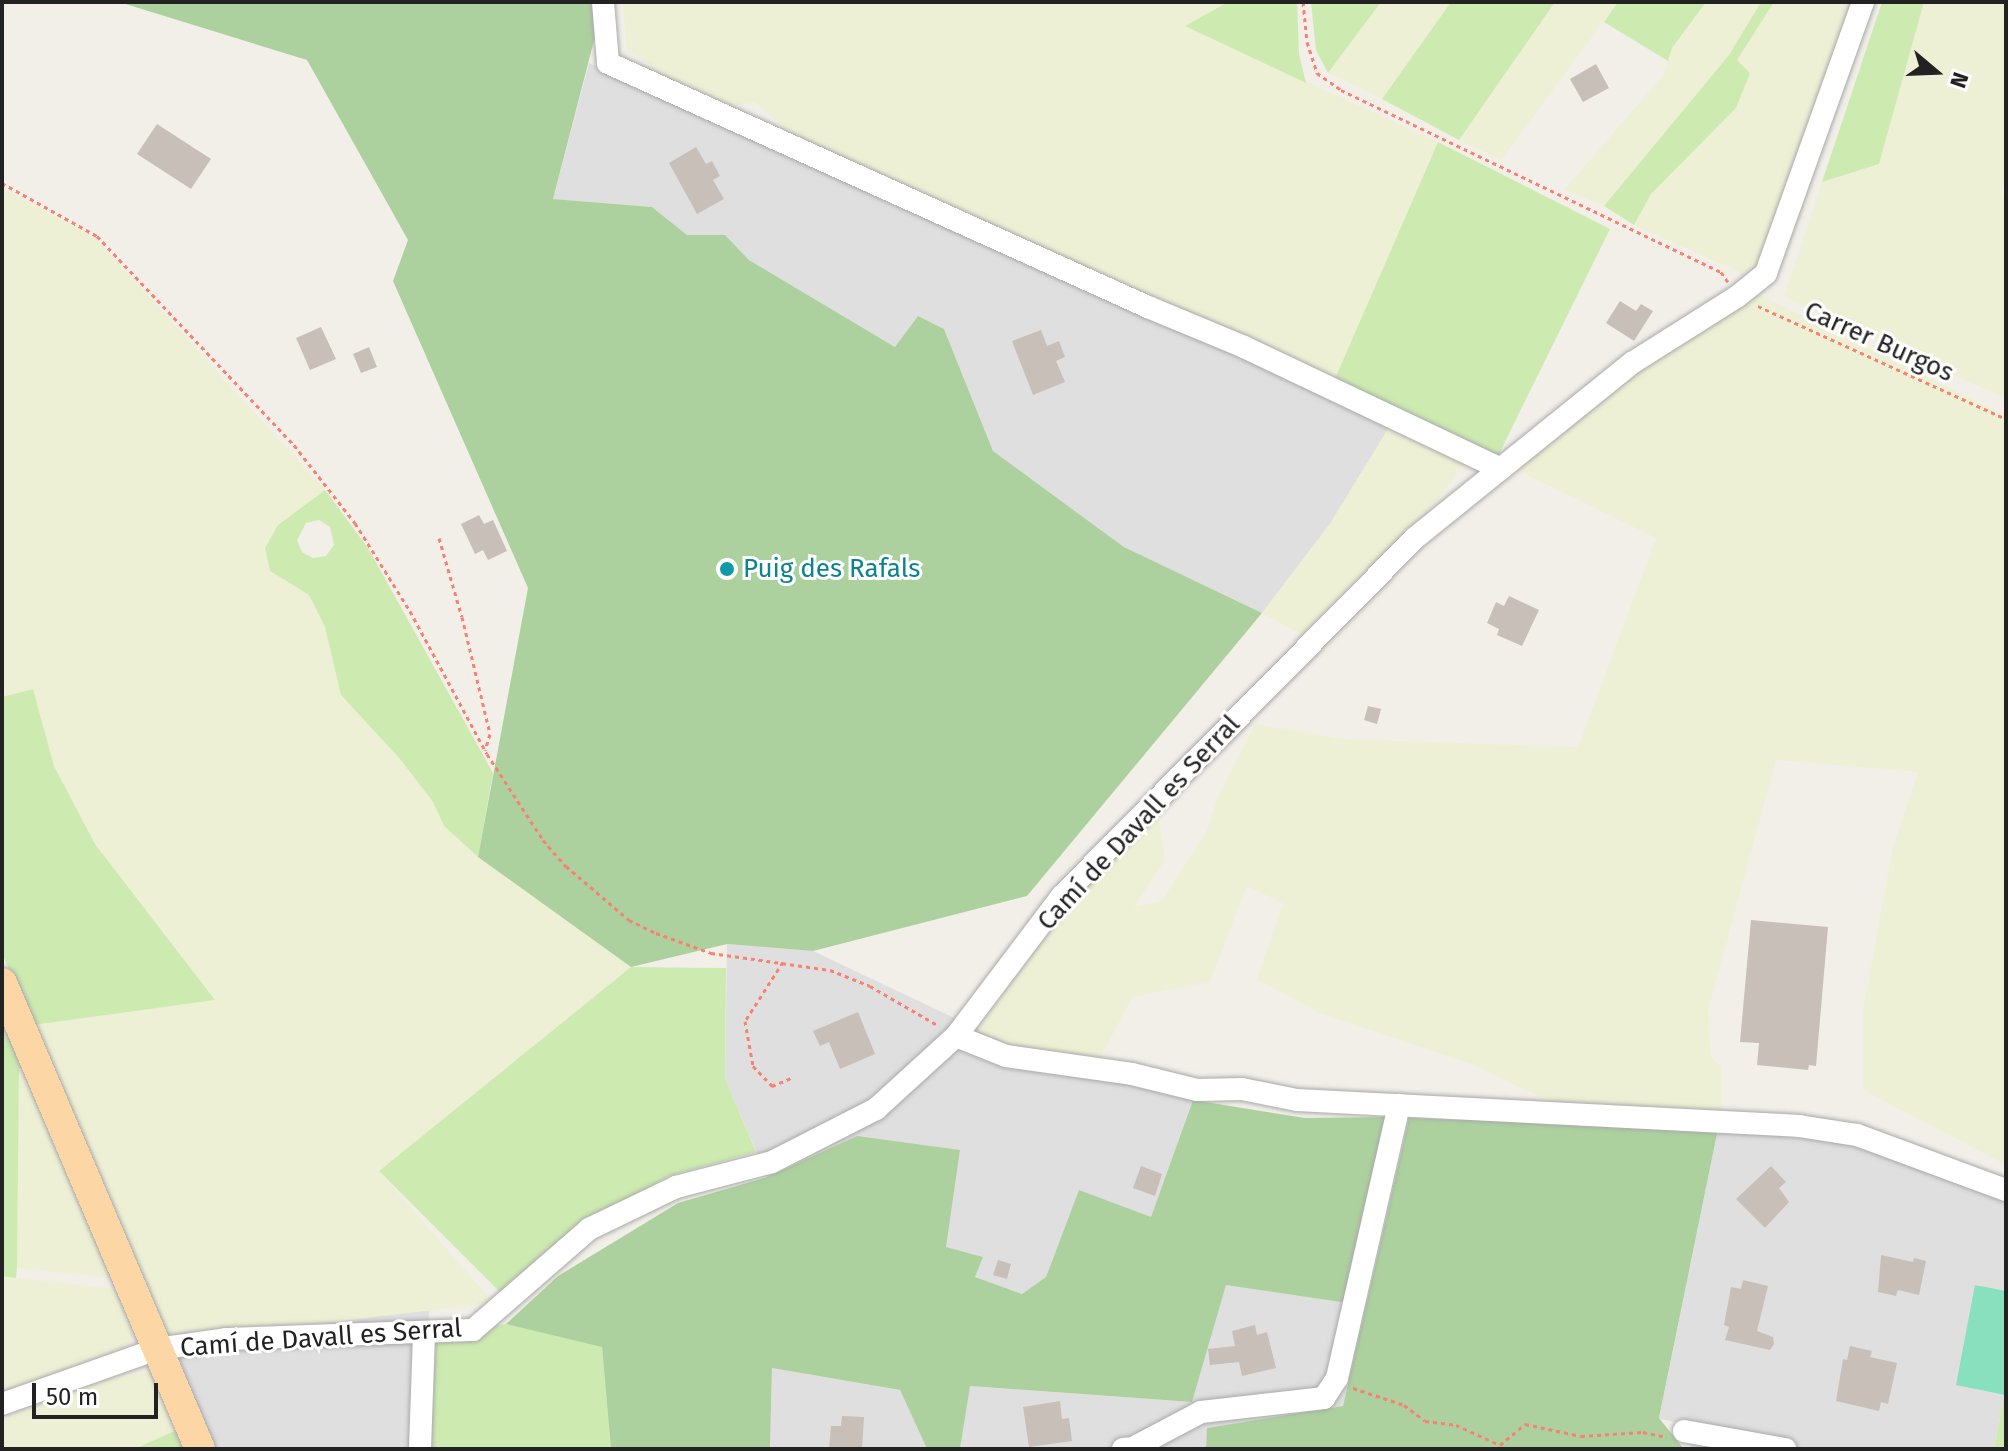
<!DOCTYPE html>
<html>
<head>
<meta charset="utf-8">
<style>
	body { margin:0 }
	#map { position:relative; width:2008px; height:1451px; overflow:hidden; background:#f2efe9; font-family:"Fira Sans",sans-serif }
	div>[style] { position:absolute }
	.residential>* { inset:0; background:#e0dfdf }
	.farmland>* { inset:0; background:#eef0d5 }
	.grass>* { inset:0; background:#cdebb0 }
	.forest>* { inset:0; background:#add19e }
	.pitch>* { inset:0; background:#88e0be }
	.building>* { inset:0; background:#c7bfb8 }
	.path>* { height:3px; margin-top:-1.5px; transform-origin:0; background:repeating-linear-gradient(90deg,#fa8072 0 4px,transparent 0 8px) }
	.roads { filter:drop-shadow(0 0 2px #a9a9a9) drop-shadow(0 0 2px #a9a9a9) }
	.minor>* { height:22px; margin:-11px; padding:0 11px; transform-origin:11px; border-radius:11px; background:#fff }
	.major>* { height:30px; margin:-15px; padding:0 15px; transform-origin:15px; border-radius:15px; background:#fcd6a4 }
	.dots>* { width:22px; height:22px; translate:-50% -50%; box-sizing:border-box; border:4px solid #fff; border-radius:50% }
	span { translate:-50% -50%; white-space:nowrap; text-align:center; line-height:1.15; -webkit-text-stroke:6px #fff; paint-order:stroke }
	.street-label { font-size:26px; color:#222 }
	.culture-label { font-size:26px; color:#0d838f }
	.left { translate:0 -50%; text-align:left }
	.frame { position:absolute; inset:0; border:4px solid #222; pointer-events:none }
	.north { position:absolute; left:1896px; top:32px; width:80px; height:80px; -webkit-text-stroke:6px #fff; paint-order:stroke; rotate:109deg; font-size:22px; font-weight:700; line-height:32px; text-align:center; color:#222 }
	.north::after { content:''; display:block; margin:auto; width:28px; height:36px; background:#222; clip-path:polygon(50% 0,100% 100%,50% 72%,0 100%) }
	.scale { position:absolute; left:32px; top:1383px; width:126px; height:36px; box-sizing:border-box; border:4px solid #222; border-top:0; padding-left:10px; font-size:24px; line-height:28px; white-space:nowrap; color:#222; -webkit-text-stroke:6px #fff; paint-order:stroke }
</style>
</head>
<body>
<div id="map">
	<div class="residential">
		<i style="clip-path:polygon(589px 63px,884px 193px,1391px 424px,1330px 524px,1262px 613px,1124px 547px,993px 451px,944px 329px,895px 347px,749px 260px,725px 236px,687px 235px,652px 207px,553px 199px)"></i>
		<i style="clip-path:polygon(727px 944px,813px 951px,1022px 1050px,1199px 1082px,1151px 1218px,1079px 1191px,1046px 1277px,1022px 1294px,975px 1277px,982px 1257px,946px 1247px,857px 1136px,767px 1177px,725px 1078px)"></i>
		<i style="clip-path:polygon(1718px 1129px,1859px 1145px,2006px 1198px,2006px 1386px,1994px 1449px,1690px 1449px,1694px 1425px,1659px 1419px)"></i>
		<i style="clip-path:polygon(1226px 1284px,1366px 1305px,1343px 1407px,1208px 1428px,1206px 1449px,960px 1449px,969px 1386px,1192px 1402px)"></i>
		<i style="clip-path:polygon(429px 1309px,427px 1449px,185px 1449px,139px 1345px)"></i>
		<i style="clip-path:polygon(772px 1368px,900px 1390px,927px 1449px,770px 1449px)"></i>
	</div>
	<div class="farmland">
		<i style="clip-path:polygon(623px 2px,1228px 2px,1186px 26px,1438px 142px,1334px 381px,792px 134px,754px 102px,724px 108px,674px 83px,626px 48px)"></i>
		<i style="clip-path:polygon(1381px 2px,1451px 2px,1382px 99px,1328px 73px)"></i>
		<i style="clip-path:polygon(1555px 2px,1618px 2px,1501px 160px,1459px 140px)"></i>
		<i style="clip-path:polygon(1706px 2px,1761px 2px,1729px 55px,1604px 206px,1564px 190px,1664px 74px,1672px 48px)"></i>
		<i style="clip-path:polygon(1774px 2px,1856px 2px,1762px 268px,1744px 274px,1634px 225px,1651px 194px,1736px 108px,1737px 60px)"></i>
		<i style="clip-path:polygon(1924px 2px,1999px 2px,2006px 6px,2006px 176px,2001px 193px,2006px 194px,2006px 399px,1784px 297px,1822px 182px,1879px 163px)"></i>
		<i style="clip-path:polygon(2px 188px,94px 236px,325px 490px,278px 525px,270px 571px,309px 595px,325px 627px,341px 695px,400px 759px,433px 802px,444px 826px,478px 857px,631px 967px,379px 1171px,494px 1303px,167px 1341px,33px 1025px,215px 1000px,95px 844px,54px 766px,33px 689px,2px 697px)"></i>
		<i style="clip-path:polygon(1754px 292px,2006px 416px,2006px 1165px,1863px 1090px,1863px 1009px,1893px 847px,1918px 772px,1776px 760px,1708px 1011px,1711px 1057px,1721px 1066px,1722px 1111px,1560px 1107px,1471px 1064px,1319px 1013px,1257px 979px,1283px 903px,1247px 886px,1210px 982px,1132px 997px,1100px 1059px,1022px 1050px,977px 1031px,1080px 888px,1158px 816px,1165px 860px,1134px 907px,1162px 901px,1207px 830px,1218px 796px,1255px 724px,1342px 739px,1578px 747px,1656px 538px,1517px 470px,1614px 386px)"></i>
		<i style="clip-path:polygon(1391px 424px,1467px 461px,1427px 513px,1306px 637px,1262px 613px,1330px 524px)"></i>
		<i style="clip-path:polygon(19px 1068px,26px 1068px,111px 1278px,17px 1268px)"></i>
		<i style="clip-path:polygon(2px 1276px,116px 1289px,130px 1312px,133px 1338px,118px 1353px,2px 1396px)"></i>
		<i style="clip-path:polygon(150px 1372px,177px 1430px,134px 1449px,2px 1449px,2px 1419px,94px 1382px)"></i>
	</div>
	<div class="grass">
		<i style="clip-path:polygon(1228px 2px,1297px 2px,1299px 54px,1306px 83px,1185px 26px)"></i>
		<i style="clip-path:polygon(1311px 2px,1381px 2px,1328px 73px,1316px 50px)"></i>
		<i style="clip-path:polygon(1451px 2px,1555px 2px,1459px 140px,1382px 99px)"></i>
		<i style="clip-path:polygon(1618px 2px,1706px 2px,1672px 48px,1668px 61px,1604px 22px)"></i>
		<i style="clip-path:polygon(1761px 2px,1774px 2px,1737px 60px,1750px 73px,1736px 108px,1651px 194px,1634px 225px,1604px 206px,1729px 55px)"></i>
		<i style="clip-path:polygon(1882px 2px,1924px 2px,1879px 164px,1822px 182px)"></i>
		<i style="clip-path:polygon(1438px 142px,1610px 229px,1497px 458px,1334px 381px)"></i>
		<i style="clip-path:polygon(evenodd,325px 490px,368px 548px,493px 773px,478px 857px,444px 826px,433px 802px,400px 759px,341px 695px,325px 627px,309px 595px,270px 571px,265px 548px,278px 525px,325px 490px,319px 520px,330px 527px,334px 545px,326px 556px,313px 558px,302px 552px,297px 540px,306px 523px,319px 520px)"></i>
		<i style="clip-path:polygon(33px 689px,54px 766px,95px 844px,215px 1000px,33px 1025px,2px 953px,2px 697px)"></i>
		<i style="clip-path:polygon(631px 967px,726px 968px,725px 1078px,756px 1152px,668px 1176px,587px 1227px,504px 1296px,379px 1171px)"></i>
		<i style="clip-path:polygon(2px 1001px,119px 1278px,111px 1278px,27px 1068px,19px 1068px,17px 1268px,16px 1278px,2px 1276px)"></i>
		<i style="clip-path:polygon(506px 1324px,602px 1346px,611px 1449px,427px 1449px,429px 1336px)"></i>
		<i style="clip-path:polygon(2006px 1386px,2006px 1449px,1994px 1449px)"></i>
		<i style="clip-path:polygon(177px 1430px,185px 1449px,134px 1449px)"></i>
	</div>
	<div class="forest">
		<i style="clip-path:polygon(119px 2px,604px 2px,553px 199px,652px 207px,687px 235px,725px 235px,749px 260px,895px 347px,918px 316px,944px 329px,993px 451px,1124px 547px,1262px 613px,1027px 896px,813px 951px,727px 944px,631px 967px,478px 857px,528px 588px,393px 281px,408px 240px,307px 60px)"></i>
		<i style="clip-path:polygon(1193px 1100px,1305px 1118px,1391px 1117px,1348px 1303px,1226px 1285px,1192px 1402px,970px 1386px,960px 1449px,927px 1449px,900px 1390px,772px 1368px,770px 1449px,611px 1449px,602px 1347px,506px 1324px,558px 1276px,678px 1203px,767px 1177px,857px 1136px,960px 1150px,946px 1247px,983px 1257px,975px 1277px,1022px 1294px,1046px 1277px,1079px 1190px,1151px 1217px)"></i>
		<i style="clip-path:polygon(1409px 1118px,1718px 1129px,1659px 1418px,1684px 1449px,1206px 1449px,1207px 1428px,1343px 1406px)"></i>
	</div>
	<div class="pitch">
		<i style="clip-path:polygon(1975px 1285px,2006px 1291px,2005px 1395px,1956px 1385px)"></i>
	</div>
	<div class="building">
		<i style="clip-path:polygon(1596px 64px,1609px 88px,1583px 102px,1570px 79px)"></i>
		<i style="clip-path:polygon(157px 124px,211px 159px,191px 189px,137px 154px)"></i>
		<i style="clip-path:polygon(696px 147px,706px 164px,712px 161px,720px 176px,713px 180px,724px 199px,697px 214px,669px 163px)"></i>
		<i style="clip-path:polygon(1620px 301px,1636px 311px,1641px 304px,1653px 311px,1634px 341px,1606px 323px)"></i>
		<i style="clip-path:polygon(321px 327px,336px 359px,310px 370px,296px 338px)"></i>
		<i style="clip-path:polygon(1041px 330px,1047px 346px,1059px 341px,1065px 357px,1056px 361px,1065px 382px,1033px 395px,1012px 341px)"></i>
		<i style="clip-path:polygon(369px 347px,377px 367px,361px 373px,353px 354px)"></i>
		<i style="clip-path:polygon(479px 515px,484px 524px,493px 520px,507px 551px,488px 560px,483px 550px,475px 554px,461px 524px)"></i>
		<i style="clip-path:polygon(1509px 596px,1539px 610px,1522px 646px,1497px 635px,1499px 629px,1487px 623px,1496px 602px,1504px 606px)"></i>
		<i style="clip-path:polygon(1368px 706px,1381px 709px,1377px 724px,1364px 720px)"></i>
		<i style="clip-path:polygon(1751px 920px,1828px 927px,1816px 1066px,1809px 1065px,1808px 1070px,1757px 1065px,1759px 1043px,1740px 1042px)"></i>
		<i style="clip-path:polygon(858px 1012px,875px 1054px,840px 1069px,829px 1042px,820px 1046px,813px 1031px)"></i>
		<i style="clip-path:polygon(1141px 1166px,1162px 1174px,1155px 1196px,1133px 1188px)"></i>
		<i style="clip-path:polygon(1771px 1166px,1786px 1182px,1779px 1188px,1789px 1202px,1765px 1228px,1736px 1199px)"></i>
		<i style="clip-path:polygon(1881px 1255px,1913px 1262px,1914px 1258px,1926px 1261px,1919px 1295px,1898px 1290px,1896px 1296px,1878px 1292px)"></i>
		<i style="clip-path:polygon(998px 1260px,1011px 1264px,1007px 1279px,993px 1275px)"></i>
		<i style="clip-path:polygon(1743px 1280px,1768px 1286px,1757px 1331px,1773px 1337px,1774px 1344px,1770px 1350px,1725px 1340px,1729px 1327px,1724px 1325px,1731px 1287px,1741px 1289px)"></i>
		<i style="clip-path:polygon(1255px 1325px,1257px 1335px,1267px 1332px,1276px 1368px,1242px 1376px,1239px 1362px,1210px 1365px,1208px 1349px,1235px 1346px,1232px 1331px)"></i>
		<i style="clip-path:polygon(1850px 1346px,1872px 1351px,1870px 1357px,1897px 1363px,1888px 1404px,1881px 1402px,1879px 1411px,1836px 1401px,1843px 1359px,1847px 1360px)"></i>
		<i style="clip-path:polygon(1060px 1401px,1062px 1419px,1069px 1418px,1072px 1441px,1029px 1447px,1023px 1407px)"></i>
		<i style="clip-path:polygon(842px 1416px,864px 1417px,862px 1449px,829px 1449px,831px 1426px,841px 1426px)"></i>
	</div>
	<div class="path">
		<i style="left:1303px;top:2px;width:40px;rotate:84.3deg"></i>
		<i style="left:1307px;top:42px;width:33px;rotate:72deg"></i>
		<i style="left:1317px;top:73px;width:29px;rotate:35deg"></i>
		<i style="left:1341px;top:90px;width:421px;rotate:25.6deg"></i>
		<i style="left:1721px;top:272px;width:12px;rotate:55deg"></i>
		<i style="left:2px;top:183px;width:109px;rotate:29.2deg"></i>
		<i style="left:97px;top:236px;width:287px;rotate:46.7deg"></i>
		<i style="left:294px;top:445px;width:99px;rotate:52deg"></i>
		<i style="left:355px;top:523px;width:104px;rotate:58deg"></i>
		<i style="left:410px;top:611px;width:162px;rotate:61.7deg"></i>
		<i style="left:487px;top:754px;width:103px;rotate:56.9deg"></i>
		<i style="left:543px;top:840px;width:35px;rotate:49deg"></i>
		<i style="left:566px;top:866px;width:83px;rotate:40.6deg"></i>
		<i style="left:629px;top:920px;width:30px;rotate:26deg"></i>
		<i style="left:656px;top:933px;width:59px;rotate:20deg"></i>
		<i style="left:711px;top:953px;width:120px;rotate:8.1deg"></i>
		<i style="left:830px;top:970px;width:43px;rotate:21.8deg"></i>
		<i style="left:870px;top:986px;width:80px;rotate:30.1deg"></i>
		<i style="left:1758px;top:306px;width:273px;rotate:24.5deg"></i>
		<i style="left:439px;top:538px;width:82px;rotate:73.8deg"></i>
		<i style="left:462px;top:617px;width:120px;rotate:76.5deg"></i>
		<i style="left:490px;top:734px;width:17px;rotate:107deg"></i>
		<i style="left:783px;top:962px;width:70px;rotate:122.8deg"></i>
		<i style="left:745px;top:1021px;width:46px;rotate:79.9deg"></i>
		<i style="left:753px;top:1066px;width:28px;rotate:46deg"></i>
		<i style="left:772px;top:1086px;width:21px;rotate:-23deg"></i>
		<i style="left:1353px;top:1388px;width:54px;rotate:18.4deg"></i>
		<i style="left:1404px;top:1405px;width:26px;rotate:37deg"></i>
		<i style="left:1425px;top:1421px;width:31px;rotate:7deg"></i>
		<i style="left:1456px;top:1425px;width:48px;rotate:24.4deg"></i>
		<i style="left:1500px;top:1445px;width:33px;rotate:-40deg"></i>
		<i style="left:1525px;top:1424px;width:57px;rotate:12.1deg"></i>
		<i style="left:1581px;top:1436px;width:62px;rotate:-3.7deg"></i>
		<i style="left:1643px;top:1432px;width:24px;rotate:12deg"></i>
	</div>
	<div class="roads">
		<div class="minor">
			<i style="left:603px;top:2px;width:61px;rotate:85.3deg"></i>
			<i style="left:608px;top:63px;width:593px;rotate:24.32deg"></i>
			<i style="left:1148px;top:307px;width:104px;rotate:22.6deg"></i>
			<i style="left:1244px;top:347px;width:284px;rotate:25.4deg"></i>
			<i style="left:956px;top:1036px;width:54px;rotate:21.8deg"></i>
			<i style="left:1006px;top:1056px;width:127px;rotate:8.1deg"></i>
			<i style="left:1132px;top:1074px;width:67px;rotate:13.8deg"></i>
			<i style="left:1197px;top:1090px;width:45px;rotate:-1.3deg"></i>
			<i style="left:1242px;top:1089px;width:56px;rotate:11.3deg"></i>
			<i style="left:1297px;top:1100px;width:503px;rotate:2.96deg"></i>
			<i style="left:1799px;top:1126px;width:59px;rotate:8.8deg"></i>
			<i style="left:1857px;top:1135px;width:159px;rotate:20.3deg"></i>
			<i style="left:2px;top:1404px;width:164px;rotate:-19.5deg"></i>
			<i style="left:157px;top:1349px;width:70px;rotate:-8.2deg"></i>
			<i style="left:226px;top:1339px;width:247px;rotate:-2.1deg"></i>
			<i style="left:473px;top:1330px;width:154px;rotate:-41deg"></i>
			<i style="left:589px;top:1229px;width:97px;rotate:-25.8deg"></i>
			<i style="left:676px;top:1187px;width:99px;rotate:-14.6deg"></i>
			<i style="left:772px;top:1162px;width:117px;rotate:-27deg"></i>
			<i style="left:876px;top:1109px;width:108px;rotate:-42.4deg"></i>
			<i style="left:956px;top:1036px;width:176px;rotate:-52.9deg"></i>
			<i style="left:1062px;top:896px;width:503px;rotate:-45.4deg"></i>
			<i style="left:1415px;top:538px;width:279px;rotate:-38.9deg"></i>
			<i style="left:1632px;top:363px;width:125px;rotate:-32.3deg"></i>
			<i style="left:1738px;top:296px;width:36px;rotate:-39deg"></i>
			<i style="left:1766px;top:273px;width:288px;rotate:-70.3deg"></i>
			<i style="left:1684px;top:1431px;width:103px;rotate:10.1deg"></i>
			<i style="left:420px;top:1449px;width:117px;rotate:-88deg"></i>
			<i style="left:1123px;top:1449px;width:10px;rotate:-6deg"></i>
			<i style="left:1133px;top:1448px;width:77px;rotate:-27.9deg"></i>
			<i style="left:1201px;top:1412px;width:124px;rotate:-6.5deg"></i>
			<i style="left:1324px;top:1398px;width:24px;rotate:-57deg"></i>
			<i style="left:1337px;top:1378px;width:280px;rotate:-77.2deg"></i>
		</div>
		<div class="major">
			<i style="left:2px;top:983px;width:506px;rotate:66.98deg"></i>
		</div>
	</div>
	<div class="dots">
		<i style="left:727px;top:569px;background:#0f9aa8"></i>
	</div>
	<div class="street-label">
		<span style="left:1879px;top:342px;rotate:24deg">Carrer Burgos</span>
		<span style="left:1139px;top:823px;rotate:-47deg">Camí de Davall es Serral</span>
		<span style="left:321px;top:1338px;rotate:-4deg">Camí de Davall es Serral</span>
	</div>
	<div class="culture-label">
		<span class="left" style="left:743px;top:569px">Puig des Rafals</span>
	</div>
	<div class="frame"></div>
	<div class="north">N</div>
	<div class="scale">50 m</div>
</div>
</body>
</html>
